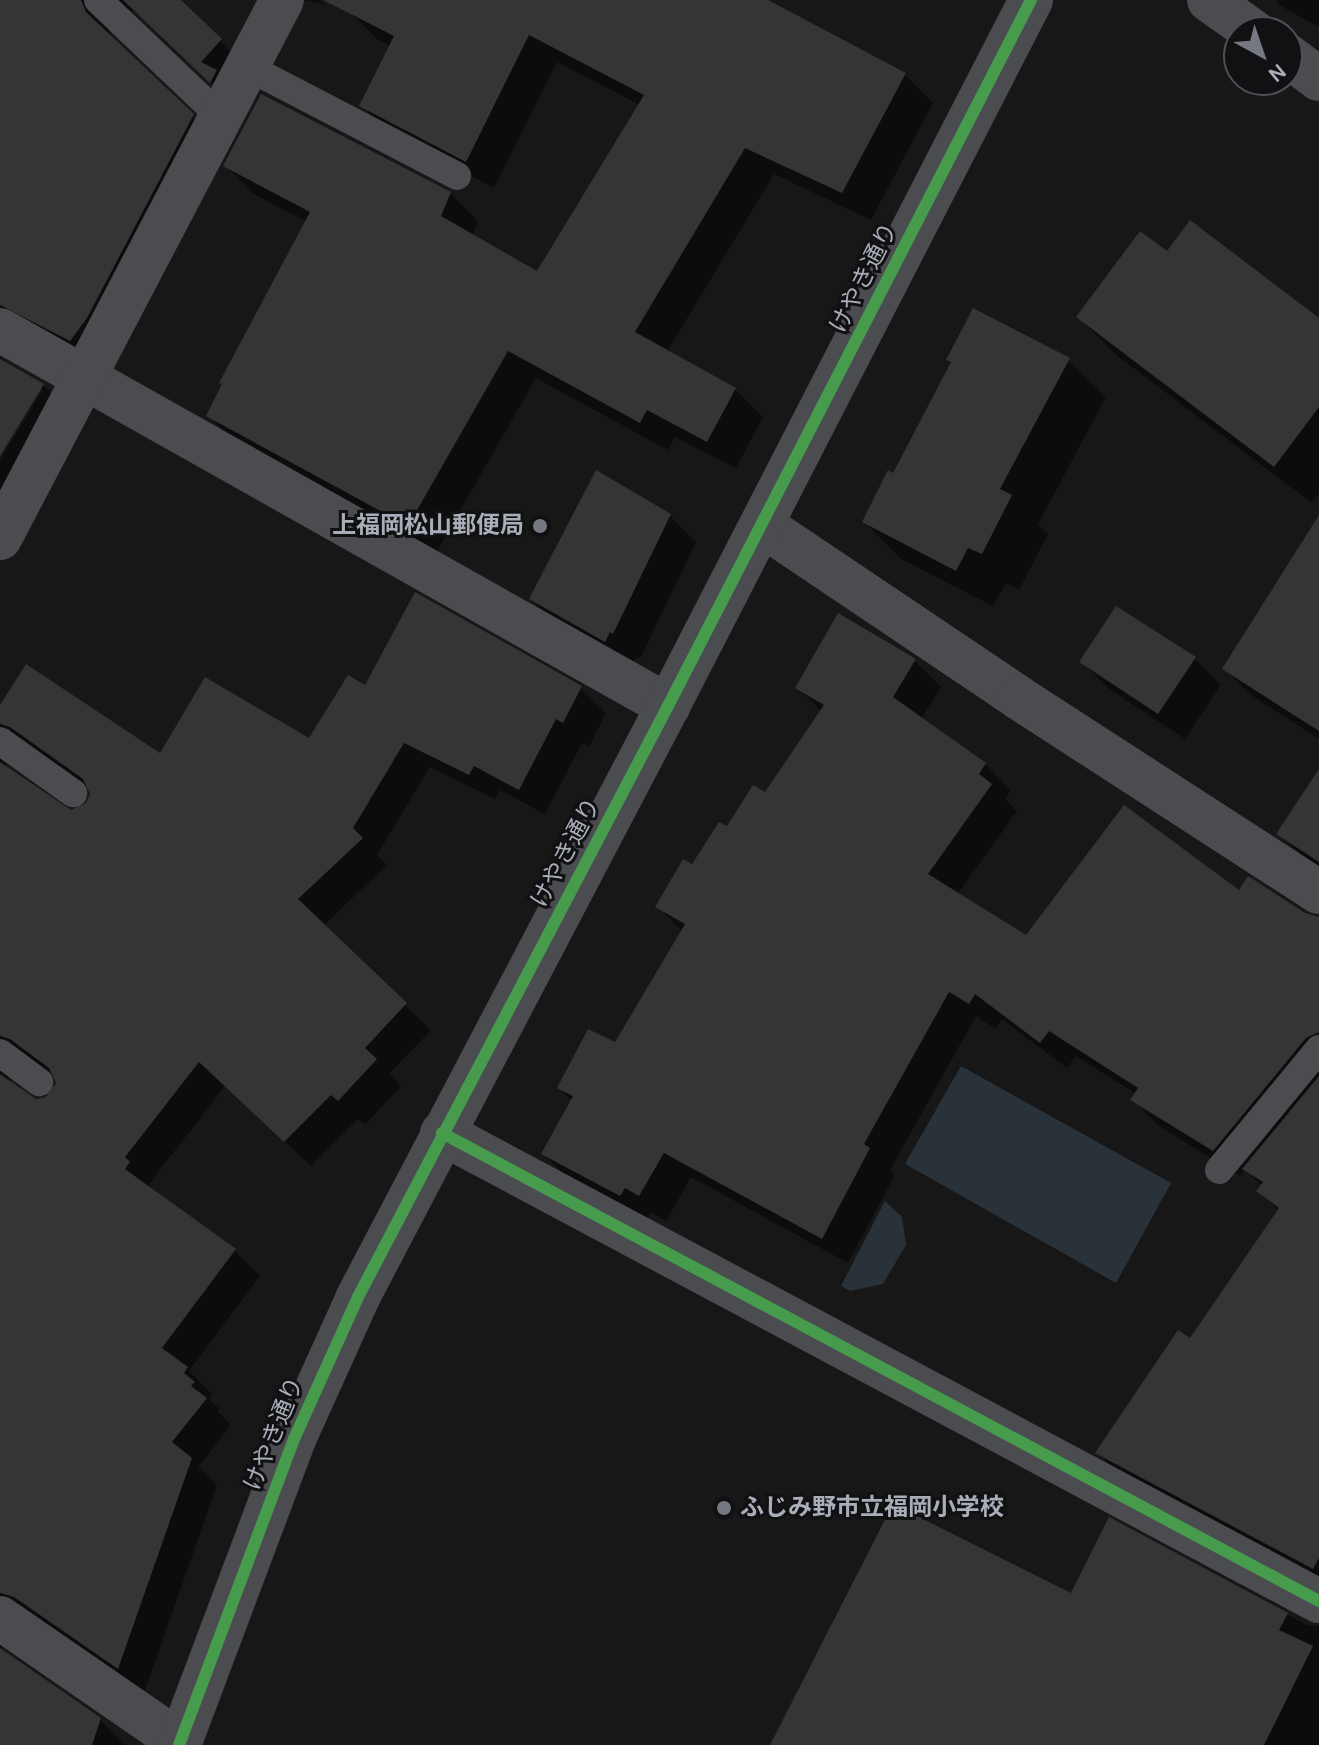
<!DOCTYPE html>
<html>
<head>
<meta charset="utf-8">
<style>
	body { margin:0 }
	#map { position:relative; width:1319px; height:1745px; overflow:hidden; background:#171717; font-family:Karla,"Noto Sans JP",sans-serif }
	div>[style] { position:absolute }
	.water>* { inset:0; background:#2a3239 }
	.shadow>* { inset:0; background:#0007 }
	.building>* { inset:0; background:#353536 }
	.service>* { height:28px; margin:-14px; padding:0 14px; transform-origin:14px; border-radius:14px; background:#4b4c50 }
	.minor>* { height:44px; margin:-22px; padding:0 22px; transform-origin:22px; border-radius:22px; background:#4b4c50 }
	.tertiary>* { height:44px; margin:-22px; padding:0 22px; transform-origin:22px; border-radius:22px; background:#4b4c50 }
	.cycleway>* { height:12px; margin:-6px; padding:0 6px; transform-origin:6px; border-radius:6px; background:#469c4c }
	.dots>* { width:22px; height:22px; translate:-50% -50%; box-sizing:border-box; border:4px solid #111113; border-radius:50% }
	span { translate:-50% -50%; white-space:nowrap; text-align:center; line-height:1.15; -webkit-text-stroke:6px #111113; paint-order:stroke }
	.street-label { font-size:24px; color:#a8adb8 }
	.poi-label { font-size:24px; color:#a8adb8; font-weight:700 }
	.right { translate:-100% -50%; text-align:right }
	.left { translate:0 -50%; text-align:left }
	.north { position:absolute; left:1223px; top:16px; width:80px; height:80px; box-sizing:border-box; background:#111113; border:2px solid #4d4f55; border-radius:50%; rotate:140deg; font-size:22px; font-weight:700; line-height:32px; text-align:center; color:#a8adb8 }
	.north::after { content:''; display:block; margin:auto; width:28px; height:36px; background:#757880; clip-path:polygon(50% 0,100% 100%,50% 72%,0 100%) }
</style>
</head>
<body>
<div id="map">
	<div class="water">
		<i style="clip-path:polygon(961px 1066px,1171px 1183px,1116px 1283px,905px 1164px)"></i>
		<i style="clip-path:polygon(885px 1201px,902px 1217px,906px 1245px,883px 1284px,850px 1291px,841px 1286px)"></i>
	</div>
	<div class="shadow">
		<i style="clip-path:polygon(0 0,178px 0,246px 66px,237px 107px,137px 12px,120px 8px,107px 22px,111px 38px,218px 142px,97px 365px,3px 345px,0 359px,43px 385px,69px 411px,0 538px,0 460px,43px 389px,39px 389px,0 452px)"></i>
		<i style="clip-path:polygon(300px 0,320px 0,329px 9px,321px 3px)"></i>
		<i style="clip-path:polygon(356px 0,763px 0,905px 75px,933px 103px,871px 220px,774px 174px,667px 352px,735px 389px,763px 417px,736px 468px,675px 437px,668px 450px,536px 378px,436px 553px,236px 443px,208px 415px,307px 222px,254px 194px,226px 166px,450px 193px,478px 221px,472px 236px,538px 274px,640px 105px,557px 62px,494px 188px,389px 133px,361px 105px,390px 46px,378px 40px,350px 12px)"></i>
		<i style="clip-path:polygon(1275px 0,1319px 0,1319px 27px,1281px 6px)"></i>
		<i style="clip-path:polygon(1167px 254px,1319px 321px,1319px 493px,1312px 503px,1115px 354px,1078px 317px)"></i>
		<i style="clip-path:polygon(948px 360px,1068px 360px,1106px 397px,1038px 524px,1048px 534px,1019px 590px,1006px 583px,993px 606px,901px 559px,864px 521px,894px 476px,953px 364px)"></i>
		<i style="clip-path:polygon(670px 516px,696px 542px,640px 659px,636px 657px,631px 666px,558px 625px,531px 599px)"></i>
		<i style="clip-path:polygon(1319px 550px,1319px 739px,1251px 695px,1224px 668px)"></i>
		<i style="clip-path:polygon(1194px 658px,1221px 685px,1185px 739px,1108px 688px,1082px 662px)"></i>
		<i style="clip-path:polygon(915px 661px,941px 687px,921px 719px,985px 764px,1011px 790px,1005px 799px,1017px 811px,957px 895px,1026px 938px,1239px 893px,1319px 924px,1319px 1583px,1123px 1478px,1097px 1452px,1190px 1341px,1279px 1211px,1259px 1191px,1262px 1186px,1245px 1169px,1240px 1176px,1159px 1126px,1133px 1100px,1136px 1094px,1076px 1056px,1067px 1068px,1002px 1019px,996px 1029px,976px 1016px,890px 1170px,895px 1175px,848px 1263px,691px 1177px,666px 1221px,651px 1212px,647px 1220px,570px 1180px,543px 1154px,572px 1101px,559px 1088px,615px 1045px,683px 932px,658px 907px,728px 829px,766px 795px,822px 712px,797px 687px)"></i>
		<i style="clip-path:polygon(evenodd,366px 688px,580px 688px,606px 713px,589px 747px,582px 743px,545px 814px,500px 790px,495px 799px,430px 767px,377px 855px,387px 865px,323px 926px,431px 1030px,389px 1074px,401px 1086px,365px 1125px,358px 1119px,311px 1166px,225px 1086px,149px 1184px,153px 1191px,235px 1251px,260px 1276px,189px 1371px,212px 1394px,209px 1399px,220px 1409px,217px 1411px,231px 1425px,198px 1467px,217px 1485px,144px 1693px,0 1642px,2px 1652px,100px 1720px,125px 1745px,0 1745px,0 758px,11px 772px,62px 809px,80px 811px,89px 803px,90px 790px,0 730px,0 708px,161px 756px,310px 741px,366px 688px,37px 1064px,57px 1080px,47px 1099px,29px 1098px,8px 1079px,11px 1069px,37px 1064px)"></i>
		<i style="clip-path:polygon(1319px 773px,1319px 870px,1278px 834px)"></i>
		<i style="clip-path:polygon(1110px 1520px,1307px 1625px,1319px 1626px,1319px 1745px,773px 1745px,1072px 1596px)"></i>
	</div>
	<div class="building">
		<i style="clip-path:polygon(0 0,81px 0,86px 12px,194px 114px,87px 318px,70px 341px,0 305px)"></i>
		<i style="clip-path:polygon(123px 0,181px 0,222px 39px,201px 62px,217px 70px,210px 83px)"></i>
		<i style="clip-path:polygon(323px 0,768px 0,906px 73px,842px 193px,745px 148px,635px 332px,736px 388px,707px 442px,647px 410px,640px 423px,508px 351px,408px 526px,206px 416px,222px 384px,219px 383px,310px 212px,223px 166px,261px 94px,451px 192px,441px 216px,537px 271px,644px 95px,529px 35px,466px 162px,359px 106px,394px 36px)"></i>
		<i style="clip-path:polygon(1190px 220px,1319px 318px,1319px 407px,1274px 467px,1076px 317px,1140px 231px,1167px 251px)"></i>
		<i style="clip-path:polygon(973px 308px,1070px 358px,1000px 489px,1012px 495px,982px 554px,968px 548px,956px 571px,862px 522px,888px 470px,893px 473px,951px 362px,946px 360px)"></i>
		<i style="clip-path:polygon(0 359px,44px 384px,0 456px)"></i>
		<i style="clip-path:polygon(596px 470px,671px 514px,613px 634px,610px 632px,605px 642px,529px 599px)"></i>
		<i style="clip-path:polygon(1319px 515px,1319px 731px,1222px 669px)"></i>
		<i style="clip-path:polygon(415px 592px,582px 686px,563px 723px,556px 719px,519px 790px,474px 766px,469px 775px,404px 743px,353px 828px,363px 838px,298px 899px,407px 1003px,365px 1048px,377px 1059px,338px 1101px,331px 1095px,284px 1142px,199px 1062px,125px 1157px,130px 1162px,125px 1169px,236px 1249px,162px 1348px,188px 1367px,184px 1373px,195px 1382px,191px 1386px,207px 1398px,172px 1442px,192px 1458px,118px 1669px,14px 1597px,0 1593px,0 1074px,36px 1099px,46px 1097px,56px 1083px,49px 1068px,10px 1039px,0 1036px,0 762px,71px 810px,86px 803px,90px 794px,83px 779px,10px 727px,0 724px,0 705px,26px 664px,160px 753px,205px 677px,309px 738px,348px 675px,365px 685px)"></i>
		<i style="clip-path:polygon(1116px 606px,1196px 657px,1158px 714px,1079px 662px)"></i>
		<i style="clip-path:polygon(838px 613px,916px 659px,893px 697px,986px 763px,979px 774px,992px 784px,928px 874px,1026px 935px,1124px 805px,1239px 890px,1248px 876px,1305px 913px,1319px 917px,1319px 1032px,1306px 1038px,1213px 1151px,1130px 1100px,1138px 1088px,1049px 1031px,1040px 1043px,975px 994px,969px 1004px,949px 992px,864px 1144px,870px 1148px,822px 1239px,664px 1153px,639px 1196px,625px 1188px,620px 1196px,541px 1154px,573px 1096px,557px 1088px,588px 1029px,615px 1042px,685px 924px,655px 907px,683px 859px,692px 864px,719px 822px,727px 826px,753px 785px,765px 792px,824px 705px,795px 688px)"></i>
		<i style="clip-path:polygon(1319px 769px,1319px 862px,1276px 834px)"></i>
		<i style="clip-path:polygon(1319px 1076px,1319px 1558px,1313px 1569px,1095px 1453px,1178px 1330px,1190px 1338px,1279px 1208px,1256px 1191px,1263px 1182px,1242px 1169px)"></i>
		<i style="clip-path:polygon(893px 1504px,1071px 1593px,1109px 1517px,1288px 1613px,1279px 1630px,1313px 1646px,1264px 1745px,770px 1745px)"></i>
		<i style="clip-path:polygon(0 1648px,101px 1718px,92px 1745px,0 1745px)"></i>
	</div>
	<div class="service">
		<i style="left:98px;top:0;width:168px;rotate:43.6deg"></i>
		<i style="left:246px;top:66px;width:238px;rotate:27.5deg"></i>
		<i style="left:0;top:741px;width:90px;rotate:35.5deg"></i>
		<i style="left:0;top:1053px;width:49px;rotate:36.6deg"></i>
		<i style="left:1219px;top:1170px;width:157px;rotate:-50.4deg"></i>
	</div>
	<div class="minor">
		<i style="left:1209px;top:0;width:55px;rotate:35.4deg"></i>
		<i style="left:1287px;top:55px;width:40px;rotate:37deg"></i>
		<i style="left:0;top:330px;width:767px;rotate:29.37deg"></i>
		<i style="left:762px;top:525px;width:310px;rotate:33.9deg"></i>
		<i style="left:1019px;top:698px;width:357px;rotate:32.9deg"></i>
		<i style="left:0;top:538px;width:607px;rotate:-62.34deg"></i>
		<i style="left:442px;top:1133px;width:994px;rotate:28.09deg"></i>
		<i style="left:0;top:1618px;width:219px;rotate:34.6deg"></i>
	</div>
	<div class="tertiary">
		<i style="left:179px;top:1745px;width:327px;rotate:-69.4deg"></i>
		<i style="left:294px;top:1439px;width:156px;rotate:-65.7deg"></i>
		<i style="left:358px;top:1297px;width:667px;rotate:-62.32deg"></i>
		<i style="left:668px;top:706px;width:794px;rotate:-62.79deg"></i>
	</div>
	<div class="cycleway">
		<i style="left:442px;top:1133px;width:994px;rotate:28.09deg"></i>
		<i style="left:179px;top:1745px;width:327px;rotate:-69.4deg"></i>
		<i style="left:294px;top:1439px;width:156px;rotate:-65.7deg"></i>
		<i style="left:358px;top:1297px;width:667px;rotate:-62.32deg"></i>
		<i style="left:668px;top:706px;width:794px;rotate:-62.79deg"></i>
	</div>
	<div class="dots">
		<i style="left:540px;top:526px;background:#757880"></i>
		<i style="left:724px;top:1508px;background:#757880"></i>
	</div>
	<div class="street-label">
		<span style="left:864px;top:278px;rotate:-63deg">けやき通り</span>
		<span style="left:566px;top:853px;rotate:-62deg">けやき通り</span>
		<span style="left:274px;top:1434px;rotate:-68deg">けやき通り</span>
	</div>
	<div class="poi-label">
		<span class="right" style="left:524px;top:526px">上福岡松山郵便局</span>
		<span class="left" style="left:740px;top:1508px">ふじみ野市立福岡小学校</span>
	</div>
	<div class="north">N</div>
</div>
</body>
</html>
